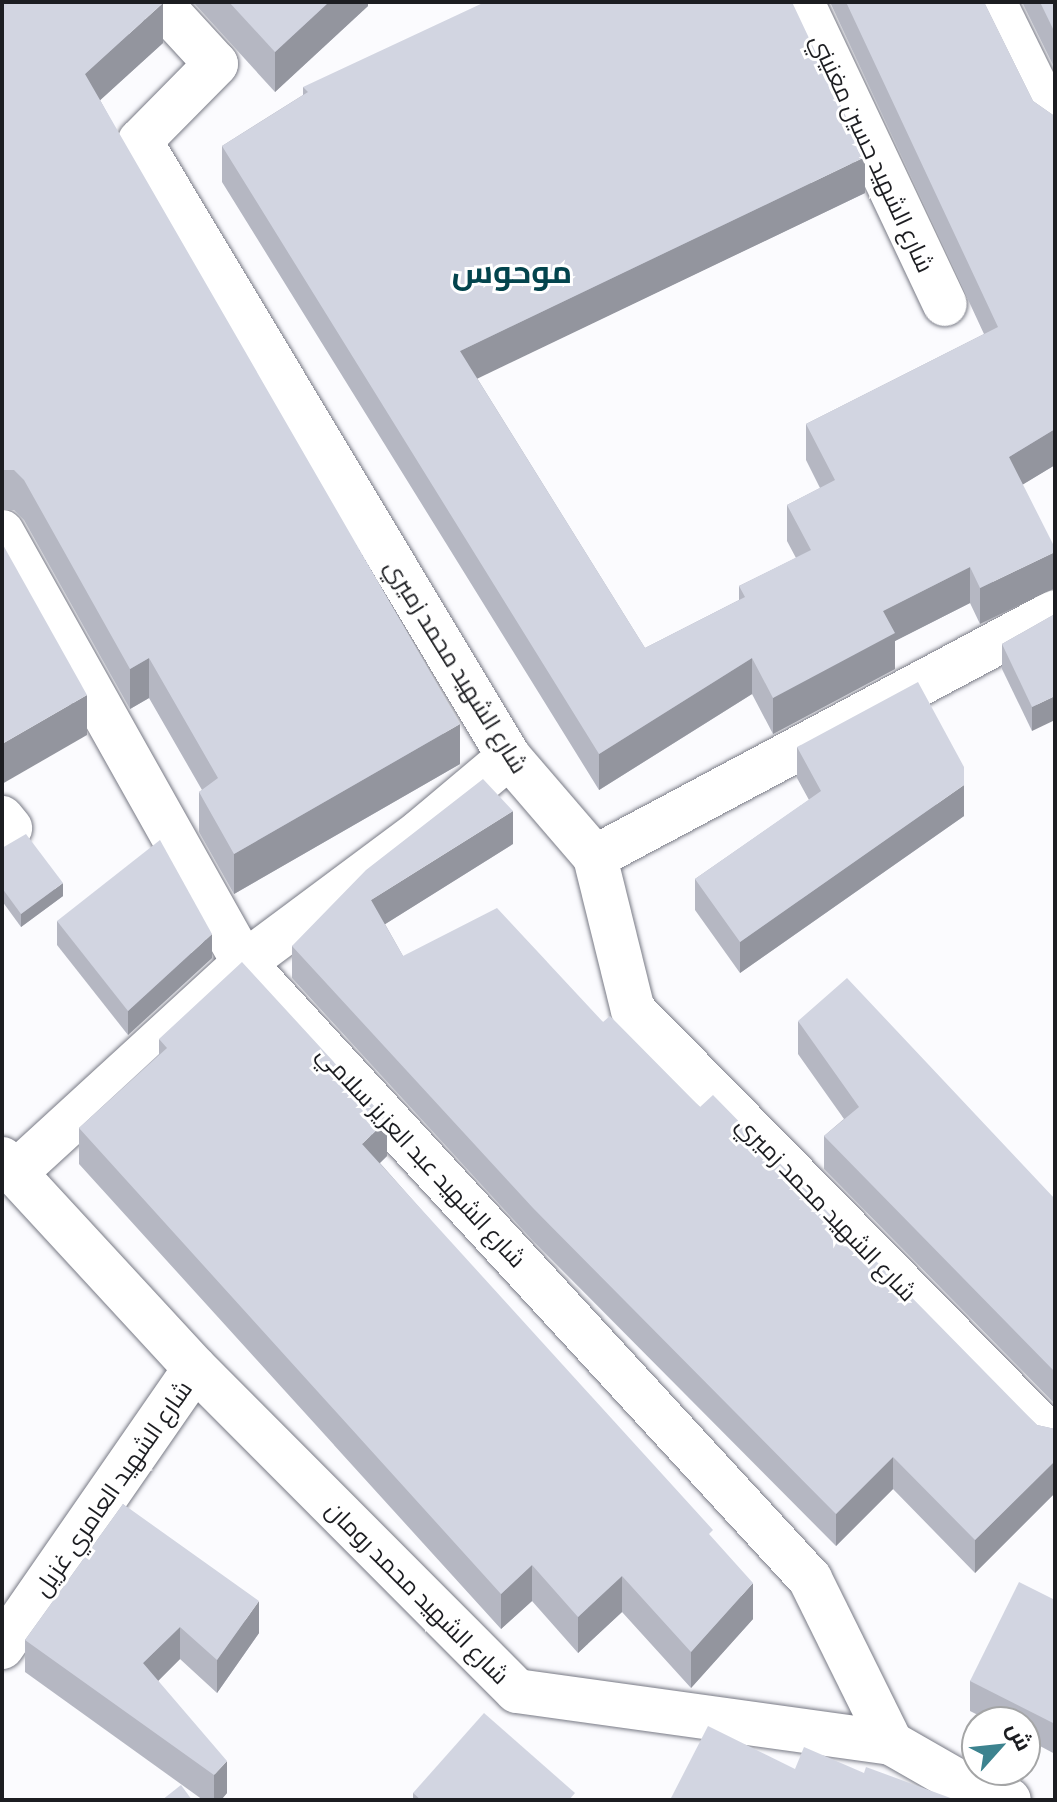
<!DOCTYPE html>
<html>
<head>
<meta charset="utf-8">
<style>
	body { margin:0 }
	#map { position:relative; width:1057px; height:1802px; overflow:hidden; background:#fbfbfe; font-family:Barlow,Cairo,sans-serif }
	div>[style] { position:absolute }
	.roads { filter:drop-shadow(0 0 2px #787a85) drop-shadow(0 0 2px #787a85) }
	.minor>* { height:44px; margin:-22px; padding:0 22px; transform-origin:22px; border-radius:22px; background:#fff }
	.wall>* { inset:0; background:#b5b7c2 }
	.shaded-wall>* { inset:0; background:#93959e }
	.building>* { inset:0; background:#d2d5e1 }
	span { translate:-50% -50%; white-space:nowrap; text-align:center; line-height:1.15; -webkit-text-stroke:6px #fff; paint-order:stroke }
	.street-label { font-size:24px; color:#1c1d21 }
	.district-label { font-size:32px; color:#03444d; font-weight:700 }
	.frame { position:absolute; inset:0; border:4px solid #1c1d21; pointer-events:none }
	.north { position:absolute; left:961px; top:1706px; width:80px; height:80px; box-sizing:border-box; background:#fff; border:2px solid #a4a5a6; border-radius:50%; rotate:63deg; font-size:22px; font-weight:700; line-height:32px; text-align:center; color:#1c1d21 }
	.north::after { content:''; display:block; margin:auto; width:28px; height:36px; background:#3d838f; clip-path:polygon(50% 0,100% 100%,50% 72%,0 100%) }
</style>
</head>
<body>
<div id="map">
	<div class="roads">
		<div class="minor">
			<i style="left:159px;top:2px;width:84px;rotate:47.4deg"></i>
			<i style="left:216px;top:64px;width:108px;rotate:134.6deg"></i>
			<i style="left:140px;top:141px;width:718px;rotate:59.08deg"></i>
			<i style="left:509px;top:757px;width:132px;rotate:49.3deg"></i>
			<i style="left:595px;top:857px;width:158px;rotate:76.1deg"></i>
			<i style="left:633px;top:1010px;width:602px;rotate:45.54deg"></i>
			<i style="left:802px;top:2px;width:334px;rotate:64.7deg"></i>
			<i style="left:994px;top:2px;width:138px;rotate:63.8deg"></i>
			<i style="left:2px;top:532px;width:494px;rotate:60.7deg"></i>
			<i style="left:244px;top:963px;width:837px;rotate:47.42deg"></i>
			<i style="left:810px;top:1579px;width:183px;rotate:63.7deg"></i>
			<i style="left:2px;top:818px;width:13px;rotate:51deg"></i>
			<i style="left:595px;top:857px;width:521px;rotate:-28.04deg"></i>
			<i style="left:2px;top:1159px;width:284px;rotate:47.3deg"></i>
			<i style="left:195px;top:1368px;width:456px;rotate:45.1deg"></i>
			<i style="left:517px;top:1691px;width:378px;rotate:7.9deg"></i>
			<i style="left:891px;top:1743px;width:86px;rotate:29.8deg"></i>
			<i style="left:966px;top:1786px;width:45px;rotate:18deg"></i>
			<i style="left:16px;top:1172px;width:309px;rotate:-42.5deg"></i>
			<i style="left:244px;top:963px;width:221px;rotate:-36.7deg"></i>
			<i style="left:421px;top:831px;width:115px;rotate:-40.1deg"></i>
			<i style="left:2px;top:1647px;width:339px;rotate:-55.3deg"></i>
		</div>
	</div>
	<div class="wall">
		<i style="clip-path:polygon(2px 2px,163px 43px,100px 100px,460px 764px,234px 894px,199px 832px,199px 792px,202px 790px,149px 698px,130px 709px,24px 520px,14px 510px,2px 510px)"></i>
		<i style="clip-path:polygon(193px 2px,368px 2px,368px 6px,275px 92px)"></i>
		<i style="clip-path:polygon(830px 2px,984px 2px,1033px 101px,1053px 115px,1055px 114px,1055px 465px,1023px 484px,980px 624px,970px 603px,895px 641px,895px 669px,773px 734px,752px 694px,599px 790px,222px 182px,222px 146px,303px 95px,303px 87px,865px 193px,477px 378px,645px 648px,739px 600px,739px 586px,796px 558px,787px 541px,787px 505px,820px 488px,806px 460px,806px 424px,984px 334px)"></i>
		<i style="clip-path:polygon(1022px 2px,1055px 2px,1055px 69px)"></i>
		<i style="clip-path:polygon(1055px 614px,1032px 731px,1002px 669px,1002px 644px)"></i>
		<i style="clip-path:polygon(797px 747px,964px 816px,740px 973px,695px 910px,695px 879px,809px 800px,797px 778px)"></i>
		<i style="clip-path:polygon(513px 844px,385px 924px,403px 956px,603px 1022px,700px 1107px,1037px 1425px,1055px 1429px,1055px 1493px,975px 1573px,893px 1489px,836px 1546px,533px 1241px,292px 978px,292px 946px)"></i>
		<i style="clip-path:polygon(2px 848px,63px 896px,21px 927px,2px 901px)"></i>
		<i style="clip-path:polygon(57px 921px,212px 958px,128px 1035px,57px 945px)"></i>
		<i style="clip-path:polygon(798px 1021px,1055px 1199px,1055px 1404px,824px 1169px,824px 1136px,844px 1119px,798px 1054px)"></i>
		<i style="clip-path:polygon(159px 1039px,387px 1156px,380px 1163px,713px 1540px,753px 1619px,691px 1688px,622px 1612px,578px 1653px,532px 1601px,501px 1629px,79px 1164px,79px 1128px,159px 1054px)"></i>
		<i style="clip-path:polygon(123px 1504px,259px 1633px,217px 1693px,180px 1659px,158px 1681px,227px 1793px,221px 1800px,203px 1800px,25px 1672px,25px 1640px)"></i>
		<i style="clip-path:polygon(1055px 1600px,1055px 1754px,1025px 1738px,1025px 1722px,992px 1722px,970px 1711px,970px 1681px)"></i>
		<i style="clip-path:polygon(413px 1793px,575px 1800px,413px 1800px)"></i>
	</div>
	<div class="shaded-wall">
		<i style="clip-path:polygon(329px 2px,368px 2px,368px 6px,275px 92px,275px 52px)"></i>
		<i style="clip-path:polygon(163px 3px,163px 43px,85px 114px,85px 74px)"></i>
		<i style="clip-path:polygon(865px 157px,865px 193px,460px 387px,460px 351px)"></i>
		<i style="clip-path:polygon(1055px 429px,1055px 465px,1009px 493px,1009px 457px)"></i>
		<i style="clip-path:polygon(1055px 552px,1055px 588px,980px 624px,980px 588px)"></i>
		<i style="clip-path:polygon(970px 567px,970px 603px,895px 641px,895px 669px,773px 734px,773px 698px,883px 611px)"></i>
		<i style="clip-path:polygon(149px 658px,149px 698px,130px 709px,130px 669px)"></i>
		<i style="clip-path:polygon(752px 658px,752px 694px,599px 790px,599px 754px)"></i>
		<i style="clip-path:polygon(87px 695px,87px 735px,2px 784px,2px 744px)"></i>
		<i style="clip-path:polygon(1055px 696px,1055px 720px,1032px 731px,1032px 707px)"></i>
		<i style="clip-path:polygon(460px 724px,460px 764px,234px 894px,234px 854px)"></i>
		<i style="clip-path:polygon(964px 785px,964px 816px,740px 973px,740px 942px)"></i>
		<i style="clip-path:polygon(513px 811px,513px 844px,371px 933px,371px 900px)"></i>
		<i style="clip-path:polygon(63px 883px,63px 896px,21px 927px,21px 914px)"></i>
		<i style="clip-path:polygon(212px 934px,212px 958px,128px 1035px,128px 1011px)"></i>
		<i style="clip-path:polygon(387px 1120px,387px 1156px,362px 1180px,362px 1144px)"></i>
		<i style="clip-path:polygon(893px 1457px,893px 1489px,836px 1546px,836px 1514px)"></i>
		<i style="clip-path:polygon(1055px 1461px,1055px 1493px,975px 1573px,975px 1540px)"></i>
		<i style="clip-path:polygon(532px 1565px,532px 1601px,501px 1629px,501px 1594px)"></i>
		<i style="clip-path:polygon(622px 1576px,622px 1612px,578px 1653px,578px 1617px)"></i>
		<i style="clip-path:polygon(753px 1583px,753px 1619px,691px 1688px,691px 1652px)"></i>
		<i style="clip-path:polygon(259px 1601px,259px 1633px,217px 1693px,217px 1660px)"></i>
		<i style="clip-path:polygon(180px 1627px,180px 1659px,143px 1696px,143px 1663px)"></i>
		<i style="clip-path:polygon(227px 1761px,227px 1793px,221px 1800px,214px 1800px,214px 1775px)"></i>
	</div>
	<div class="building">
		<i style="clip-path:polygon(2px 2px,162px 2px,163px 3px,85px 74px,460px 724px,234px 854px,199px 792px,218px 778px,149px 658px,130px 669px,24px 480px,14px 470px,2px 470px)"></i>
		<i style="clip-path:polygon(229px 2px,329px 2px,275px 52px)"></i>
		<i style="clip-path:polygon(485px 2px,792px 2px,865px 157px,460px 351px,645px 648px,745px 597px,739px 586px,811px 550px,787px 505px,835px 480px,806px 424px,998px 327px,846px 2px,984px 2px,1033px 101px,1053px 115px,1055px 114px,1055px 429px,1009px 457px,1055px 548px,1055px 552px,980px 588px,970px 567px,883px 611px,895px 633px,773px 698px,752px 658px,599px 754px,222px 146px,308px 92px,303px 87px)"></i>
		<i style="clip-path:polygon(1040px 2px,1055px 2px,1055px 33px)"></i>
		<i style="clip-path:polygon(2px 543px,87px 695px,2px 744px)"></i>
		<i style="clip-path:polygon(1055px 614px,1055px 696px,1032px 707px,1002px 644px)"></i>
		<i style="clip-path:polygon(918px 682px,964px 767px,964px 785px,740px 942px,695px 879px,821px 791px,797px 747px)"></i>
		<i style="clip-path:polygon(483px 779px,513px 811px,371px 900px,403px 956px,497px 908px,603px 1022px,610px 1016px,700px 1107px,713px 1095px,1037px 1425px,1055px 1429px,1055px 1461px,975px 1540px,893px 1457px,836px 1514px,533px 1208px,292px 946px,366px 870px)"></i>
		<i style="clip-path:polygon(26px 834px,63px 883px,21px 914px,2px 888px,2px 848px)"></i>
		<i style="clip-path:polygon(160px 840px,212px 934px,128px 1011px,57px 921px)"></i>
		<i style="clip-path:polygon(242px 962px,387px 1120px,362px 1144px,713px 1530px,709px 1534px,753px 1583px,691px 1652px,622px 1576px,578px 1617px,532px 1565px,501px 1594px,79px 1128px,167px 1048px,159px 1039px)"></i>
		<i style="clip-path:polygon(847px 978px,1055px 1199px,1055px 1372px,824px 1136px,859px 1107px,798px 1021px)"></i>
		<i style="clip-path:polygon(123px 1504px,259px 1601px,217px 1660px,180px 1627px,143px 1663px,227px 1761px,214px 1775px,25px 1640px)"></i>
		<i style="clip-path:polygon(1019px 1582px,1055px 1600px,1055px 1724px,970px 1681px)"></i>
		<i style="clip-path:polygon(484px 1713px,575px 1793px,569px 1800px,421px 1800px,413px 1793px)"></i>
		<i style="clip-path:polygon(708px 1726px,795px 1769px,804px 1747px,864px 1773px,866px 1767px,956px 1800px,670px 1800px)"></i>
		<i style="clip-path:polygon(181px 1785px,192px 1800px,162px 1800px)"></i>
	</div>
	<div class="street-label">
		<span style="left:873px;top:153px;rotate:65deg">شارع الشهيد حسين مغنيني</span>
		<span style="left:457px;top:666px;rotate:58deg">شارع الشهيد محمد زميري</span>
		<span style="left:422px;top:1156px;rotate:47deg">شارع الشهيد عبد العزيز سلامي</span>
		<span style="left:827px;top:1208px;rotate:46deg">شارع الشهيد محمد زميري</span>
		<span style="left:112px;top:1488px;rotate:-55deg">شارع الشهيد العامري غزيل</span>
		<span style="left:418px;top:1592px;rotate:45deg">شارع الشهيد محمد رومان</span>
	</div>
	<div class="district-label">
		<span style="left:512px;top:270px">موحوس</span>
	</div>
	<div class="frame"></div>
	<div class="north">ش</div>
</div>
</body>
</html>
